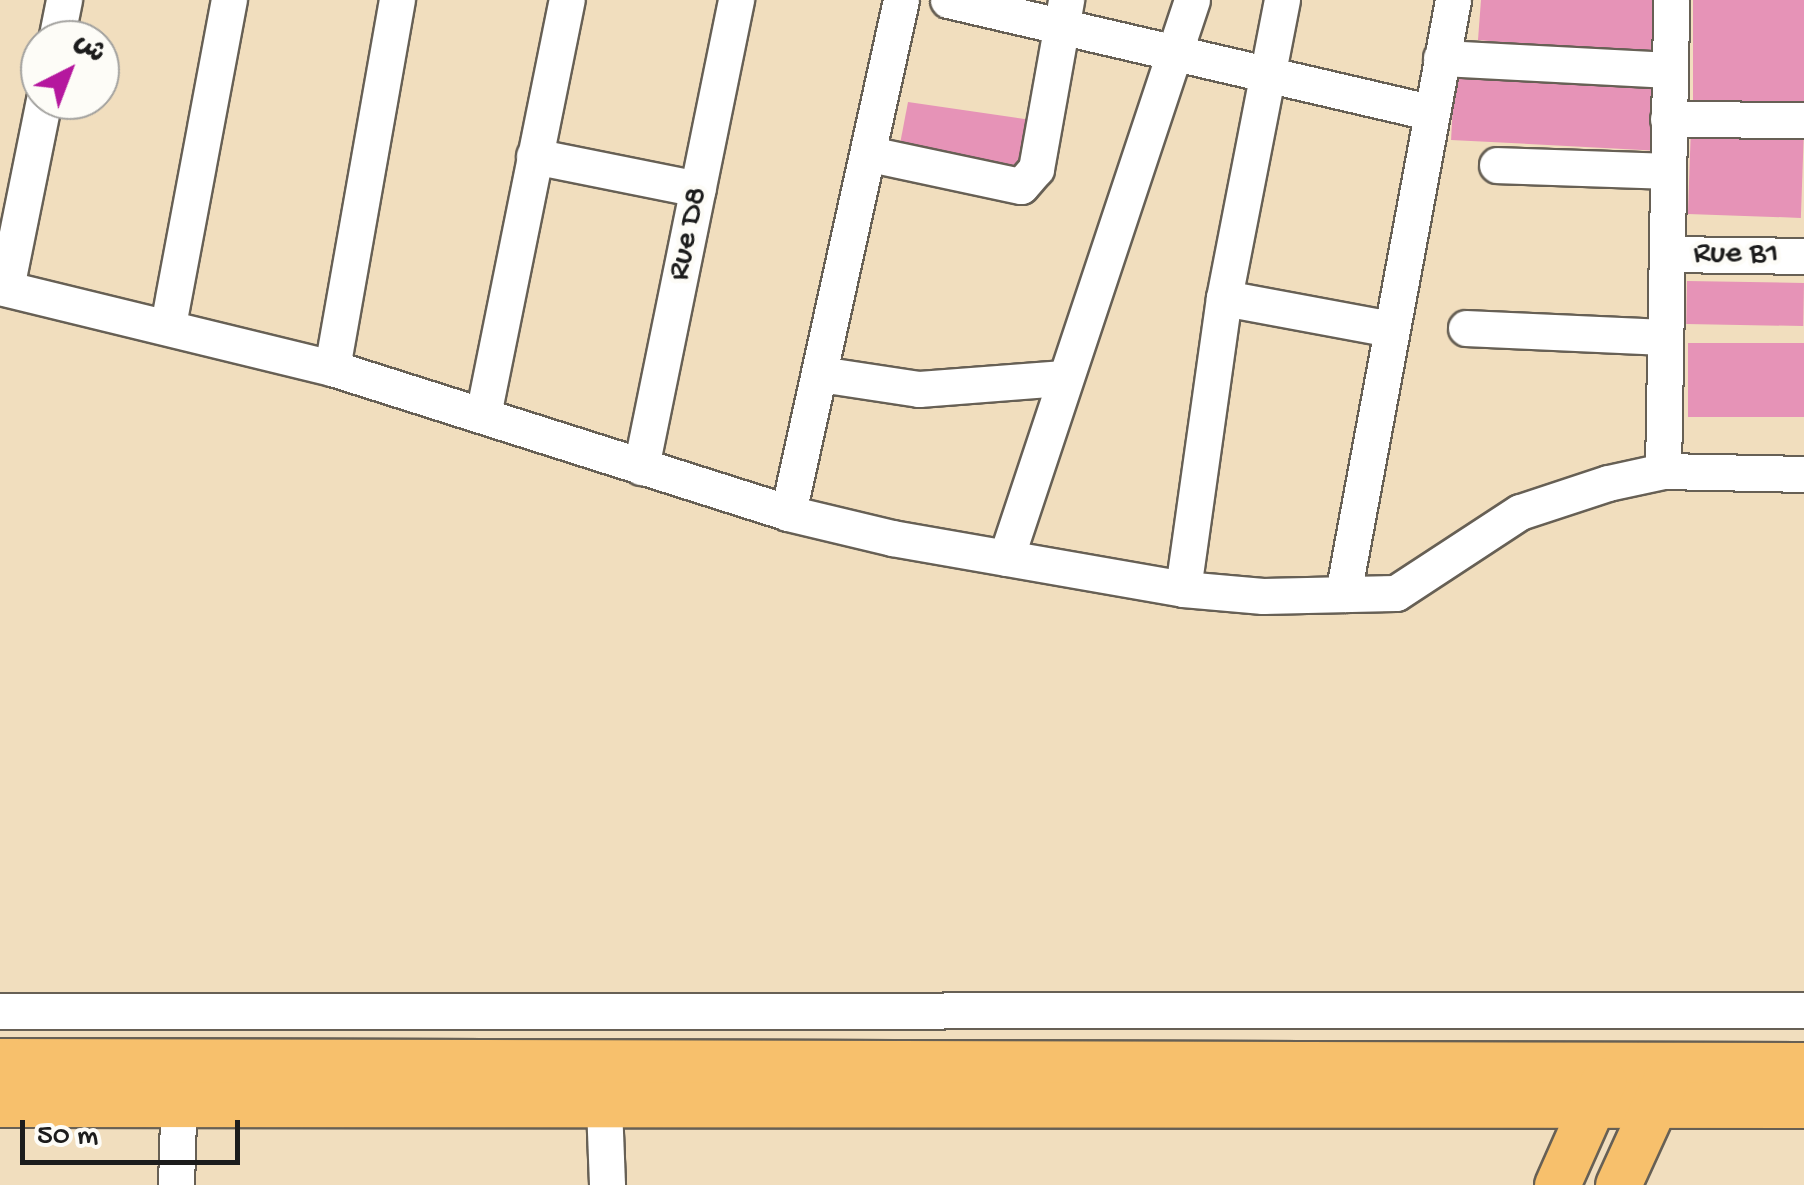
<!DOCTYPE html>
<html>
<head>
<meta charset="utf-8">
<style>
	body { margin:0 }
	#map { position:relative; width:1804px; height:1185px; overflow:hidden; background:#f1debe; font-family:"Gochi Hand","Playpen Sans Arabic",sans-serif }
	div>[style] { position:absolute }
	.building>* { inset:0; background:#e693b7; transform-origin:0 0 }
	.roads { filter:drop-shadow(2px 0 #676055) drop-shadow(-2px 0 #676055) drop-shadow(0 2px #676055) drop-shadow(0 -2px #676055) }
	.minor>* { height:35px; margin:-17.5px; padding:0 17.5px; transform-origin:17.5px; border-radius:17.5px; background:#fff }
	.major>* { height:45px; margin:-22.5px; padding:0 22.5px; transform-origin:22.5px; border-radius:22.5px; background:#f7c06c }
	span { translate:-50% -50%; white-space:nowrap; text-align:center; line-height:1.15; -webkit-text-stroke:9px #fdfcf7; paint-order:stroke }
	.street-label { font-size:32px; color:#1c1c1c }
	.north { position:absolute; left:20px; top:20px; width:100px; height:100px; box-sizing:border-box; background:#fdfcf7; border:2px solid #a3a29f; border-radius:50%; rotate:42deg; font-size:28px; font-weight:700; line-height:40px; text-align:center; color:#1c1c1c }
	.north::after { content:''; display:block; margin:auto; width:35px; height:45px; background:#b5179e; clip-path:polygon(50% 0,100% 100%,50% 72%,0 100%) }
	.scale { position:absolute; left:20px; top:1120px; width:220px; height:45px; box-sizing:border-box; border:5px solid #1c1c1c; border-top:0; padding-left:12px; font-size:30px; line-height:35px; white-space:nowrap; color:#1c1c1c; -webkit-text-stroke:8px #fdfcf7; paint-order:stroke }
</style>
</head>
<body>
<div id="map">
	<div class="building">
		<i style="clip-path:polygon(1481px 0,1656px 0,1651px 56px,1478px 40px)"></i>
		<i style="left:1693px;top:0;width:111px;height:105px"></i>
		<i style="left:1455px;top:65px;width:201px;height:75px;rotate:3deg"></i>
		<i style="clip-path:polygon(908px 102px,1031px 120px,1023px 169px,900px 144px)"></i>
		<i style="left:1691px;top:126px;width:113px;height:88px;rotate:2deg"></i>
		<i style="left:1687px;top:281px;width:117px;height:43px;rotate:1deg"></i>
		<i style="left:1804px;top:343px;width:74px;height:116px;rotate:90deg"></i>
	</div>
	<div class="roads">
		<div class="minor">
			<i style="left:948px;top:0;width:497px;rotate:13.1deg"></i>
			<i style="left:56px;top:40px;width:41px;rotate:-78.7deg"></i>
			<i style="left:1441px;top:58px;width:226px;rotate:3deg"></i>
			<i style="left:1668px;top:119px;width:136px;rotate:0.4deg"></i>
			<i style="left:870px;top:154px;width:154px;rotate:12deg"></i>
			<i style="left:1021px;top:186px;width:23px;rotate:-49deg"></i>
			<i style="left:1036px;top:169px;width:172px;rotate:-79.9deg"></i>
			<i style="left:534px;top:156px;width:167px;rotate:11.4deg"></i>
			<i style="left:1497px;top:165px;width:171px;rotate:2deg"></i>
			<i style="left:1667px;top:254px;width:137px;rotate:0.8deg"></i>
			<i style="left:0;top:287px;width:342px;rotate:13.7deg"></i>
			<i style="left:332px;top:368px;width:478px;rotate:17.6deg"></i>
			<i style="left:788px;top:513px;width:107px;rotate:13.5deg"></i>
			<i style="left:892px;top:538px;width:295px;rotate:9.9deg"></i>
			<i style="left:1183px;top:589px;width:80px;rotate:5deg"></i>
			<i style="left:1263px;top:596px;width:133px;rotate:-1.3deg"></i>
			<i style="left:1396px;top:593px;width:148px;rotate:-33.2deg"></i>
			<i style="left:1520px;top:512px;width:93px;rotate:-18.2deg"></i>
			<i style="left:1608px;top:483px;width:56px;rotate:-12.3deg"></i>
			<i style="left:1663px;top:471px;width:141px;rotate:1.2deg"></i>
			<i style="left:6px;top:288px;width:192px;rotate:-78.6deg"></i>
			<i style="left:1224px;top:298px;width:170px;rotate:10.5deg"></i>
			<i style="left:168px;top:325px;width:331px;rotate:-79.4deg"></i>
			<i style="left:1466px;top:328px;width:198px;rotate:2.6deg"></i>
			<i style="left:332px;top:368px;width:374px;rotate:-80deg"></i>
			<i style="left:820px;top:374px;width:100px;rotate:8.6deg"></i>
			<i style="left:919px;top:389px;width:142px;rotate:-4.4deg"></i>
			<i style="left:483px;top:415px;width:423px;rotate:-78.6deg"></i>
			<i style="left:641px;top:467px;width:477px;rotate:-78.5deg"></i>
			<i style="left:1663px;top:471px;width:471px;rotate:-89deg"></i>
			<i style="left:788px;top:513px;width:525px;rotate:-77.58deg"></i>
			<i style="left:1006px;top:558px;width:588px;rotate:-71.57deg"></i>
			<i style="left:1183px;top:589px;width:294px;rotate:-82deg"></i>
			<i style="left:1224px;top:298px;width:304px;rotate:-79deg"></i>
			<i style="left:1343px;top:594px;width:604px;rotate:-79.51deg"></i>
			<i style="left:0;top:1011px;width:1804px;rotate:-0.03deg"></i>
			<i style="left:603px;top:1080px;width:105px;rotate:87.8deg"></i>
			<i style="left:176px;top:1185px;width:104px;rotate:-88.3deg"></i>
		</div>
		<div class="major">
			<i style="left:0;top:1061px;width:1804px;rotate:0.13deg"></i>
			<i style="left:0;top:1104px;width:1804px;rotate:0.03deg"></i>
			<i style="left:1557px;top:1185px;width:114px;rotate:-66.1deg"></i>
			<i style="left:1618px;top:1185px;width:113px;rotate:-65.5deg"></i>
		</div>
	</div>
	<div class="street-label">
		<span style="left:689px;top:234px;rotate:-78deg">Rue D8</span>
		<span style="left:1736px;top:255px;rotate:1deg">Rue B1</span>
	</div>
	<div class="north">ش</div>
	<div class="scale">50 m</div>
</div>
</body>
</html>
